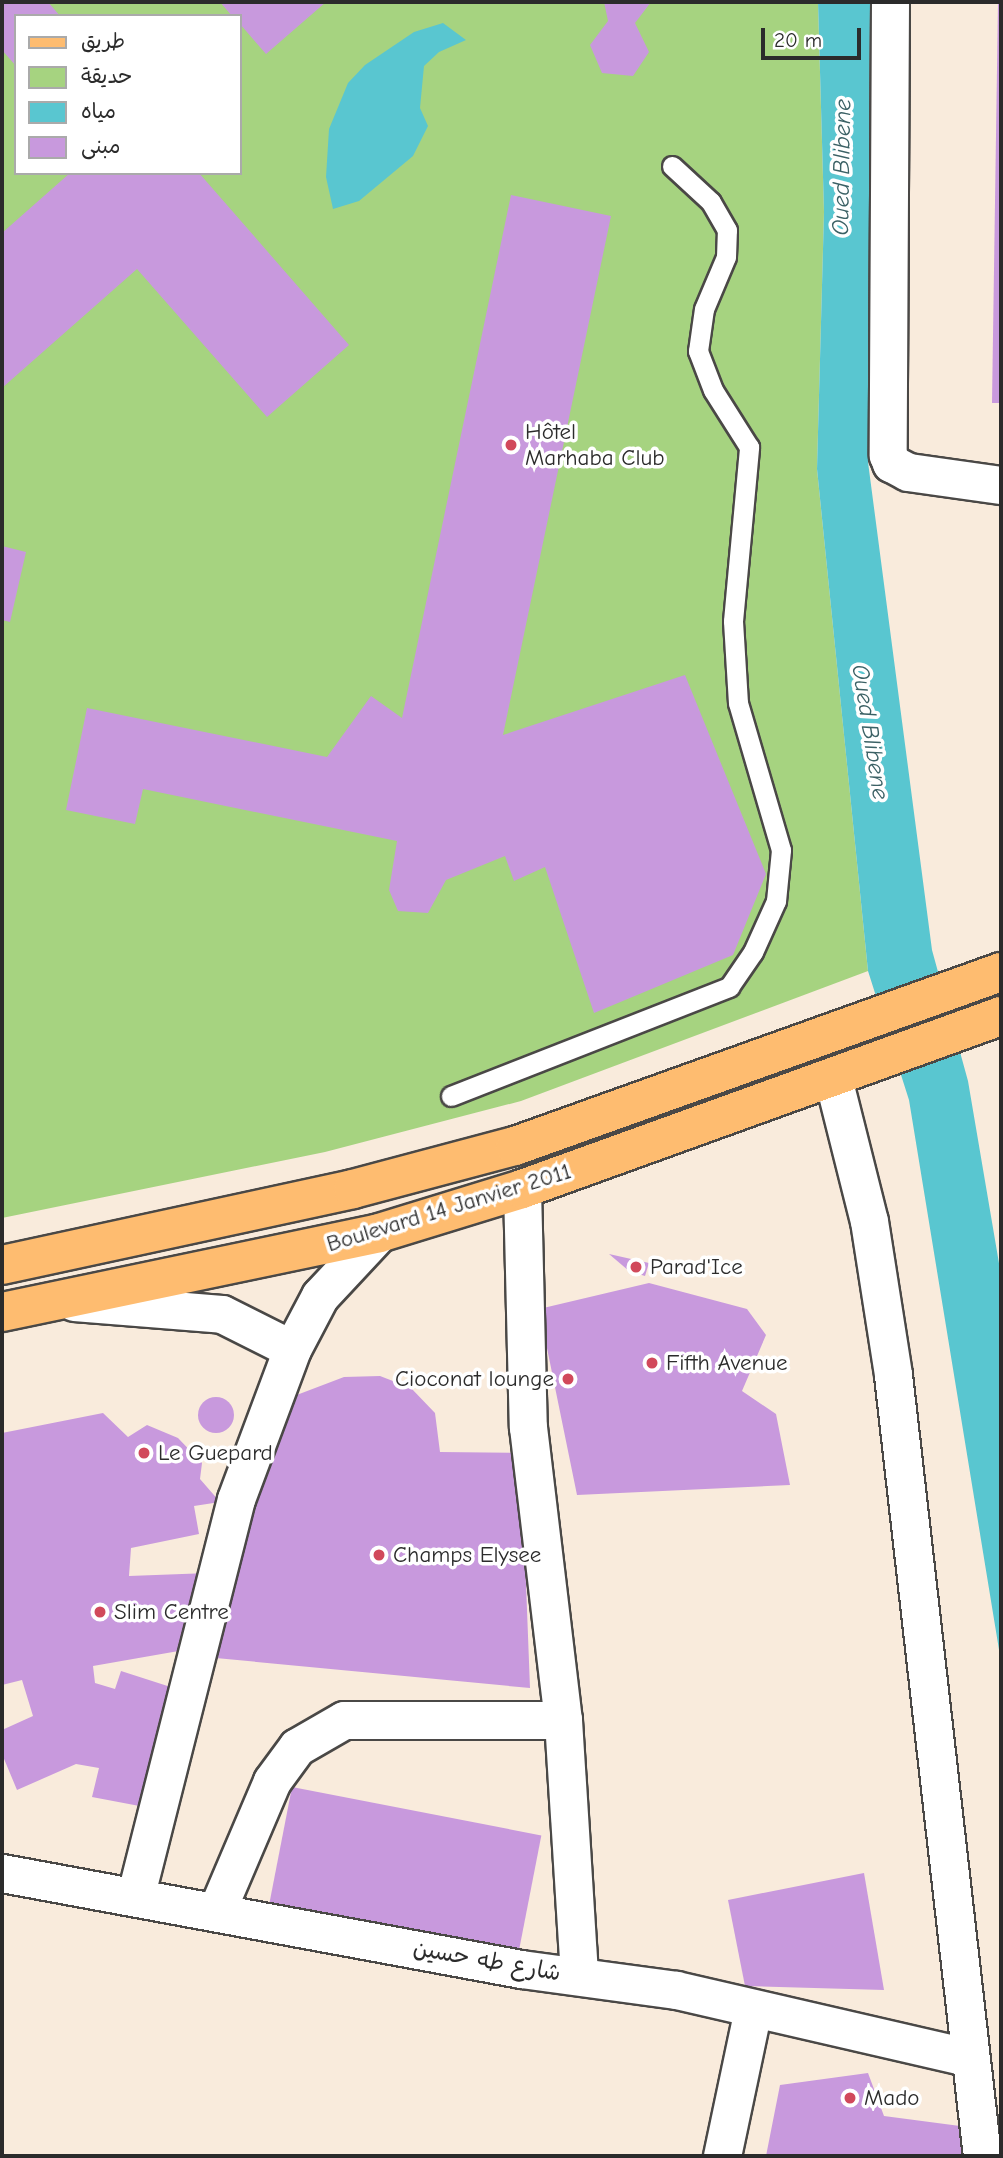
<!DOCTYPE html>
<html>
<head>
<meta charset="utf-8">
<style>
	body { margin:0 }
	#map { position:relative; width:1003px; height:2158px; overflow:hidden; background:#f9ebdc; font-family:"Comic Neue","Playpen Sans Arabic",sans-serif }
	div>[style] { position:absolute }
	.green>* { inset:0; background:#a6d380 }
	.water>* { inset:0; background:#59c6d0 }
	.building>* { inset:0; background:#c899dd; transform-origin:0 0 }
	.round { border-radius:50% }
	.roads { filter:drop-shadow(2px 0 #4a4846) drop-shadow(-2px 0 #4a4846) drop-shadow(0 2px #4a4846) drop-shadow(0 -2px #4a4846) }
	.lane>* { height:19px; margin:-9.5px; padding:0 9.5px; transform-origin:9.5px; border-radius:9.5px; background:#fff }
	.street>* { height:37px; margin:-18.5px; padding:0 18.5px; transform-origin:18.5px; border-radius:18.5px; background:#fff }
	.primary>* { height:38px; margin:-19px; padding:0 19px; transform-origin:19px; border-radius:19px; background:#febc70 }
	.dots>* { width:19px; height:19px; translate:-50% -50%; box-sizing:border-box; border:4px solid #fff; border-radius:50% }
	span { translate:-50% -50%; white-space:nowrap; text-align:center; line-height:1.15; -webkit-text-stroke:7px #fff; paint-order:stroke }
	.poi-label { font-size:23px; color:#2b2b2b }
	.left { translate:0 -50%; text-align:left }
	.right { translate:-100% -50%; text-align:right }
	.street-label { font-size:23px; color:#2b2b2b }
	.water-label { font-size:24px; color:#3b6165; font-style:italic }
	.frame { position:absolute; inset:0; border:4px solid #2b2b2b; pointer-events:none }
	.legend { position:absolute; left:14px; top:14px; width:228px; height:161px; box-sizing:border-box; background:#fff; border:2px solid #aaa; margin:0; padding:9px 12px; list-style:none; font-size:21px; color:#2b2b2b }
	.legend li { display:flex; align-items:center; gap:14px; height:35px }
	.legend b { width:35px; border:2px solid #aaa }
	.scale { position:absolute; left:761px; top:28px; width:100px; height:32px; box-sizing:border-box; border:4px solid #2b2b2b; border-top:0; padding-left:9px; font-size:21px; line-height:24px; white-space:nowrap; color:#2b2b2b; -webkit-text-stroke:5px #fff; paint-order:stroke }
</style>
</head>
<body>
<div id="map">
	<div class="green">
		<i style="clip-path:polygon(evenodd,2px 2px,818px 2px,824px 212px,817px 469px,868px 971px,521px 1101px,325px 1152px,2px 1218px,2px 2px,16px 16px,240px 16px,240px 173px,16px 173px,16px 16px)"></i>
	</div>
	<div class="water">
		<i style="clip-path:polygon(818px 2px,870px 2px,868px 462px,932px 950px,968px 1081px,1001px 1275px,1001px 1662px,909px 1100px,868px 971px,817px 469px,824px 212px)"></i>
		<i style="clip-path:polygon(443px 23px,466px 40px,439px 52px,424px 66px,420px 108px,428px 126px,413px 156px,359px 201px,333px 209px,326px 177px,329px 129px,348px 83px,365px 65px,414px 32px)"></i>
	</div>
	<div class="building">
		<i style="clip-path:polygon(2px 2px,48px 2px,60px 16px,16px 16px,16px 66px,2px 50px)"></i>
		<i style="clip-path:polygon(220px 2px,326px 2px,266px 54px,240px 24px,240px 16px,232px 16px)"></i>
		<i style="clip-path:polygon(604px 2px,651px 2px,635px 23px,649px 52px,633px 76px,602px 73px,590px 45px,608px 21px)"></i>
		<i style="clip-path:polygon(998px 2px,1001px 2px,1001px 403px,992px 403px)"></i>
		<i style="clip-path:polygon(70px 173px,199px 173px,349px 345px,267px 417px,137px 269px,2px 388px,2px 233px)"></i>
		<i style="clip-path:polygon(511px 195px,611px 216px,503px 735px,685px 675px,766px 874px,733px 955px,594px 1013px,545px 867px,514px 881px,505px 856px,446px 880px,428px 913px,398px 911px,389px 890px,397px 841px,143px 789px,135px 824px,66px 810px,87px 708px,327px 757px,371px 696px,402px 718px)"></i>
		<i style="clip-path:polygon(2px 546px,26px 552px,10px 622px,2px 620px)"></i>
		<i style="clip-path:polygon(609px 1254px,649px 1263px,645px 1276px,629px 1271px)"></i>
		<i style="clip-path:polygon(649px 1283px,747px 1309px,766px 1335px,742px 1391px,776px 1414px,790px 1485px,577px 1495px,539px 1309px)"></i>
		<i style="clip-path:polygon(380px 1376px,411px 1388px,435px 1413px,440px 1452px,521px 1453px,530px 1688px,205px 1657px,273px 1404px,344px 1377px)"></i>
		<i class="round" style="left:198px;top:1397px;width:36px;height:36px"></i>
		<i style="clip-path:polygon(103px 1413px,128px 1437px,147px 1425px,178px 1438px,202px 1463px,200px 1479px,220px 1502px,194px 1506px,199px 1534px,131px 1548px,129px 1576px,209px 1573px,190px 1649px,93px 1666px,95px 1683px,115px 1689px,121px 1671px,180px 1690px,150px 1808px,92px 1797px,99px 1768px,76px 1764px,17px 1790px,2px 1754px,2px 1730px,33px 1716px,22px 1680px,2px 1685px,2px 1433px)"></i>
		<i style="left:292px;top:1787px;width:254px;height:121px;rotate:11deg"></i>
		<i style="clip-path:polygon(864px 1873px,884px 1990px,745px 1986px,728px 1900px)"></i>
		<i style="clip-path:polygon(868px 2073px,884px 2116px,960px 2126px,967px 2156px,766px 2156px,780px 2085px)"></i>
	</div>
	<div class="roads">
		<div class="lane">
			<i style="left:451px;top:1096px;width:299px;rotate:-21.4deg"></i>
			<i style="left:729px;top:987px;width:42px;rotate:-55.6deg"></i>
			<i style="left:753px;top:952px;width:56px;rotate:-65.7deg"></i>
			<i style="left:776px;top:901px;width:51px;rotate:-84.4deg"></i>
			<i style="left:781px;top:850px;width:153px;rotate:-106.3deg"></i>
			<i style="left:738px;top:703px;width:82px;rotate:-93.5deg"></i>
			<i style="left:733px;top:621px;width:175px;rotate:-84.7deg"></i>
			<i style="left:749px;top:447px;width:67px;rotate:-122.3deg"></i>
			<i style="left:713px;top:390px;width:42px;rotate:-111deg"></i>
			<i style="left:698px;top:351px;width:42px;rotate:-81.9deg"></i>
			<i style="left:704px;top:309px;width:56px;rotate:-67.1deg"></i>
			<i style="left:726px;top:257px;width:27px;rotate:-88deg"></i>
			<i style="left:727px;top:230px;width:32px;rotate:-120deg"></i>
			<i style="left:711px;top:202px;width:53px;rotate:-137.3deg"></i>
		</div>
		<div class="street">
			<i style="left:890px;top:2px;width:453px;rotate:90.3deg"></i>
			<i style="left:888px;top:455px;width:9px;rotate:69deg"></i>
			<i style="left:891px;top:463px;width:19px;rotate:28deg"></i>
			<i style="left:908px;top:472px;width:94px;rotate:8deg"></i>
			<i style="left:833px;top:1078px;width:147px;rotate:75.9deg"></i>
			<i style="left:869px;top:1221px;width:156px;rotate:81.1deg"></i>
			<i style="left:893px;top:1375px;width:786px;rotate:83.5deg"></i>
			<i style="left:522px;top:1189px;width:238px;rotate:88.6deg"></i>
			<i style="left:528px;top:1427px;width:295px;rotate:83.2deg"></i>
			<i style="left:563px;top:1720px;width:256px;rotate:86.4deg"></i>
			<i style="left:74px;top:1302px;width:148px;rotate:4.6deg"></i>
			<i style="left:222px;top:1314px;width:78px;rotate:26.6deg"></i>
			<i style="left:2px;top:1873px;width:528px;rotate:10.48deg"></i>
			<i style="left:521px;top:1969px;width:156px;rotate:7.7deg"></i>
			<i style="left:676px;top:1990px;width:302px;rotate:13deg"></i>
			<i style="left:136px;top:1894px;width:407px;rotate:-75.8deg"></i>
			<i style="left:236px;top:1499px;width:160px;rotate:-69.5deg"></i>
			<i style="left:292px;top:1349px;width:60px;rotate:-62.2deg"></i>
			<i style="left:320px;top:1296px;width:86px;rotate:-46.9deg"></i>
			<i style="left:217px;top:1910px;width:140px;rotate:-66.9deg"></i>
			<i style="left:272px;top:1781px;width:42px;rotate:-53.7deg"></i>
			<i style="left:297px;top:1747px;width:54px;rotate:-29.9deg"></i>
			<i style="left:344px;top:1720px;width:219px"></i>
			<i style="left:722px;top:2156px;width:150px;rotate:-78.1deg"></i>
		</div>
		<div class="primary">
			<i style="left:2px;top:1265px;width:359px;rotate:-12.2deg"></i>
			<i style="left:353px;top:1189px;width:168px;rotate:-14.9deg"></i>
			<i style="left:515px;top:1146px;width:516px;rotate:-19.7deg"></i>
			<i style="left:2px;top:1312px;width:385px;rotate:-11.8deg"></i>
			<i style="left:379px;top:1233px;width:150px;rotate:-17.1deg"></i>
			<i style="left:522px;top:1189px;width:509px;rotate:-19.86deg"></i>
		</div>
	</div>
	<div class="dots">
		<i style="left:511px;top:445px;background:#d1495b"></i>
		<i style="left:636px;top:1267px;background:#d1495b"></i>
		<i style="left:652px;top:1363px;background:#d1495b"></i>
		<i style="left:568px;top:1379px;background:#d1495b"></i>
		<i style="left:144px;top:1453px;background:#d1495b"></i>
		<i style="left:379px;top:1555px;background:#d1495b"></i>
		<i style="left:100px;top:1612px;background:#d1495b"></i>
		<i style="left:850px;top:2098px;background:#d1495b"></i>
	</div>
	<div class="poi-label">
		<span class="left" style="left:525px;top:445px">Hôtel<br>Marhaba Club</span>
		<span class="left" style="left:650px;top:1267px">Parad'Ice</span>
		<span class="left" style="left:666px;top:1363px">Fifth Avenue</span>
		<span class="right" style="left:554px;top:1379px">Cioconat lounge</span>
		<span class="left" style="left:158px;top:1453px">Le Guepard</span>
		<span class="left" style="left:393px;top:1555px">Champs Elysee</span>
		<span class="left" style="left:114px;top:1612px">Slim Centre</span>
		<span class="left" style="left:864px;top:2098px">Mado</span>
	</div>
	<div class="street-label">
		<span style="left:449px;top:1208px;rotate:-17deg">Boulevard 14 Janvier 2011</span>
		<span style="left:487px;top:1961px;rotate:10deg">شارع طه حسين</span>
	</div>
	<div class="water-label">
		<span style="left:842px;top:167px;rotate:-89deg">Oued Blibene</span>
		<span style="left:870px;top:732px;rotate:81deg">Oued Blibene</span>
	</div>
	<div class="frame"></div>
	<ul class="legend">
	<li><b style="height:9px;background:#febc70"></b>طريق</li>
	<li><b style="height:19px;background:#a6d380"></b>حديقة</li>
	<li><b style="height:19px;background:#59c6d0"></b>مياه</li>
	<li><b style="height:19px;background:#c899dd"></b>مبنى</li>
	</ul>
	<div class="scale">20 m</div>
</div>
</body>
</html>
